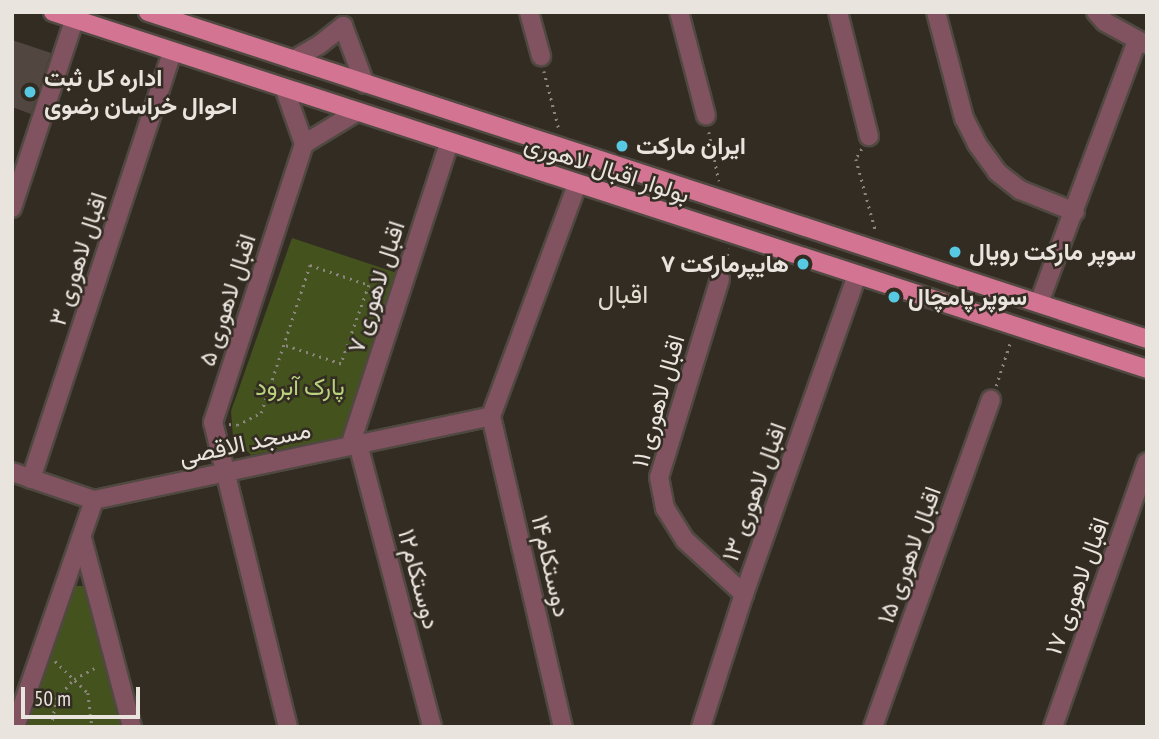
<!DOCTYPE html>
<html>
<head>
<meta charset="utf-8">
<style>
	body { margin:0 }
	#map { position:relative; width:1159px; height:739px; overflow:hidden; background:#332c23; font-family:"PT Sans Narrow",Vazirmatn,sans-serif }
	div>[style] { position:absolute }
	.green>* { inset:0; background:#44521e }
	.building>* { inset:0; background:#524640 }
	.path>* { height:2.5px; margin-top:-1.25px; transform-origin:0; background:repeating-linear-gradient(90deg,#8b857d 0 2px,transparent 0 7px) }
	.roads { filter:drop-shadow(2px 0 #504941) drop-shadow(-2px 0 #504941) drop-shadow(0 2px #504941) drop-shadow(0 -2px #504941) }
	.minor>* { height:18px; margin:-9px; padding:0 9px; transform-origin:9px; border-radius:9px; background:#815260 }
	.major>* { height:18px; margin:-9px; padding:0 9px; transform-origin:9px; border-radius:9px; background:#d27492 }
	.dots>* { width:19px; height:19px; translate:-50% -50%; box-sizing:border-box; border:4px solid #332c23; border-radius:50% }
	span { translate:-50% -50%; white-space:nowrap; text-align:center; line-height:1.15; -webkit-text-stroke:5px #332c23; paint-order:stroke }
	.poi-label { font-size:24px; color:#e9e4de; font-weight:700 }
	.left { translate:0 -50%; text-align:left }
	.right { translate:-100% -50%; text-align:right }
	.street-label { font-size:24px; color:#e9e4de }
	.park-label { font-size:24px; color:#b8d27d }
	.neighbourhood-label { font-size:26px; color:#e5dcd0 }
	.frame { position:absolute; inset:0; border:14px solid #e9e4de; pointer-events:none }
	.scale { position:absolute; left:21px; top:687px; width:119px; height:32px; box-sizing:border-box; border:4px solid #e9e4de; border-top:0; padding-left:9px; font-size:21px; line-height:24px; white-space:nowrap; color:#e9e4de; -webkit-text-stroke:5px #332c23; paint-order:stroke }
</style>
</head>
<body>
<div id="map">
	<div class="green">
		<i style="clip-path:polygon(292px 238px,397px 273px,344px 437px,251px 455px,233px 437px,231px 411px)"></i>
		<i style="clip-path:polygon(75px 586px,84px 586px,123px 727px,25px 727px)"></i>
	</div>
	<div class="building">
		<i style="clip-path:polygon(12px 40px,51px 53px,31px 114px,12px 107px)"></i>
	</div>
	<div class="path">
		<i style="left:544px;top:71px;width:60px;rotate:75.5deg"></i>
		<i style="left:709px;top:132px;width:50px;rotate:78.5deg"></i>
		<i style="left:862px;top:149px;width:12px;rotate:121deg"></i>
		<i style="left:856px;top:159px;width:76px;rotate:74.7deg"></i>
		<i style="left:725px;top:262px;width:14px;rotate:-73deg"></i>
		<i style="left:996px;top:386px;width:45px;rotate:-72deg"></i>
		<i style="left:229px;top:424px;width:8px;rotate:7deg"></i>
		<i style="left:237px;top:425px;width:27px;rotate:-27deg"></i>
		<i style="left:261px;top:413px;width:156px;rotate:-71.7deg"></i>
		<i style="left:310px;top:265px;width:62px;rotate:18.7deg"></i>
		<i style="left:369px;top:285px;width:84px;rotate:109.5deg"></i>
		<i style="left:341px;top:364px;width:60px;rotate:-161.6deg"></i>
		<i style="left:55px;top:661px;width:46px;rotate:44.1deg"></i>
		<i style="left:88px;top:693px;width:34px;rotate:83deg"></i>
		<i style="left:51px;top:727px;width:28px;rotate:-80deg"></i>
		<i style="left:56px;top:699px;width:27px;rotate:-48deg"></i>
		<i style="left:74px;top:679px;width:27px;rotate:-28deg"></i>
	</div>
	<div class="roads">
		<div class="minor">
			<i style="left:529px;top:12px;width:46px;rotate:74.7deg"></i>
			<i style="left:679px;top:12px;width:107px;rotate:75.4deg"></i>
			<i style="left:838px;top:12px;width:128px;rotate:76deg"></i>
			<i style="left:936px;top:12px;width:110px;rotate:75.2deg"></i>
			<i style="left:964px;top:118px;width:29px;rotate:63deg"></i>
			<i style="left:977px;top:144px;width:34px;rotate:54deg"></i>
			<i style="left:997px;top:172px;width:29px;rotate:38deg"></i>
			<i style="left:1020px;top:190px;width:59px;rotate:21.8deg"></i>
			<i style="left:1096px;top:12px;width:13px;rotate:48deg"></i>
			<i style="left:1105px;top:22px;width:46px;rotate:28.8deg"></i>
			<i style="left:343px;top:26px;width:62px;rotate:69.2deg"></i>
			<i style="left:293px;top:60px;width:30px;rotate:-30deg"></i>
			<i style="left:319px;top:45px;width:31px;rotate:-38deg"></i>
			<i style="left:285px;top:90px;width:57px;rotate:70.6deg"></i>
			<i style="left:304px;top:144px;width:293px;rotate:108.1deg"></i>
			<i style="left:213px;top:422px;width:314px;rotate:76.2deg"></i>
			<i style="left:304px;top:144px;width:60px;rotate:-31.3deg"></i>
			<i style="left:12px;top:208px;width:198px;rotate:-71.7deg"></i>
			<i style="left:720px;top:279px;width:207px;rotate:107.1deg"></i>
			<i style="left:659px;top:477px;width:32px;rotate:79deg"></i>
			<i style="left:665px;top:508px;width:38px;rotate:58deg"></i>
			<i style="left:685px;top:540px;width:80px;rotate:42.5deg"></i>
			<i style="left:1039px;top:303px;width:280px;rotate:-69.5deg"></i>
			<i style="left:491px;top:416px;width:319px;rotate:77deg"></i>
			<i style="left:491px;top:416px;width:246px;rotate:-69.6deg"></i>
			<i style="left:358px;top:444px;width:293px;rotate:75.3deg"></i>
			<i style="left:350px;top:446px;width:318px;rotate:-71.9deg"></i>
			<i style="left:12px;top:472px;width:87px;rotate:18.9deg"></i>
			<i style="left:94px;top:500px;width:406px;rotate:-11.9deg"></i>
			<i style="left:31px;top:479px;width:449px;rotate:-71.7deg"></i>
			<i style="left:82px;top:538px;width:196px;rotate:75.2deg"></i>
			<i style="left:15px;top:727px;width:240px;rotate:-70.8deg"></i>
			<i style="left:701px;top:727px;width:140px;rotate:-72.1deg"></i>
			<i style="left:744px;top:594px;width:338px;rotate:-70.5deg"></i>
			<i style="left:873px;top:727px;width:348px;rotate:-70.2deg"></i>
			<i style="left:1053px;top:727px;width:281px;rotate:-70.5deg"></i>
		</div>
		<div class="major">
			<i style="left:53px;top:12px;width:1151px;rotate:18.07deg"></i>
			<i style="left:148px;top:12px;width:1051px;rotate:18.12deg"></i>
		</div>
	</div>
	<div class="dots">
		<i style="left:30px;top:92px;background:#57c9e2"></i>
		<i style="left:622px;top:146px;background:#57c9e2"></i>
		<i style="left:955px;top:252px;background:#57c9e2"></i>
		<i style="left:803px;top:264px;background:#57c9e2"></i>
		<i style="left:894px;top:297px;background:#57c9e2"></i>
	</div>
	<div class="poi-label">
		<span class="left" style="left:44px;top:92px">اداره کل ثبت<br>احوال خراسان رضوی</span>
		<span class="left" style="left:636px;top:146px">ایران مارکت</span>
		<span class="left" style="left:969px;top:252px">سوپر مارکت رویال</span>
		<span class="right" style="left:789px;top:264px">هایپرمارکت ۷</span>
		<span class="left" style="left:908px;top:297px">سوپر‌ پامچال</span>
	</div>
	<div class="street-label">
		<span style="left:607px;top:169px;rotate:18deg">بولوار اقبال لاهوری</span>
		<span style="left:78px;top:259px;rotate:-72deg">اقبال لاهوری ۳</span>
		<span style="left:376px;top:287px;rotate:-72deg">اقبال لاهوری ۷</span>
		<span style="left:227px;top:300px;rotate:-72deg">اقبال لاهوری ۵</span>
		<span style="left:658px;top:401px;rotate:-74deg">اقبال لاهوری ۱۱</span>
		<span style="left:245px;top:443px;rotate:-12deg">مسجد الاقصی</span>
		<span style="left:754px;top:492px;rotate:-70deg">اقبال لاهوری ۱۳</span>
		<span style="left:909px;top:555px;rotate:-70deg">اقبال لاهوری ۱۵</span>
		<span style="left:551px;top:566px;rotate:77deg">دوستکام۱۴</span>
		<span style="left:419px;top:579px;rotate:75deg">دوستکام۱۲</span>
		<span style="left:1077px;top:586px;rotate:-70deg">اقبال لاهوری ۱۷</span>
	</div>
	<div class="park-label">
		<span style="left:300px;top:387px">پارک آبرود</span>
	</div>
	<div class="neighbourhood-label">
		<span style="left:623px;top:294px">اقبال</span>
	</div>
	<div class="frame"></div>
	<div class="scale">50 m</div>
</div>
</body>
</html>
